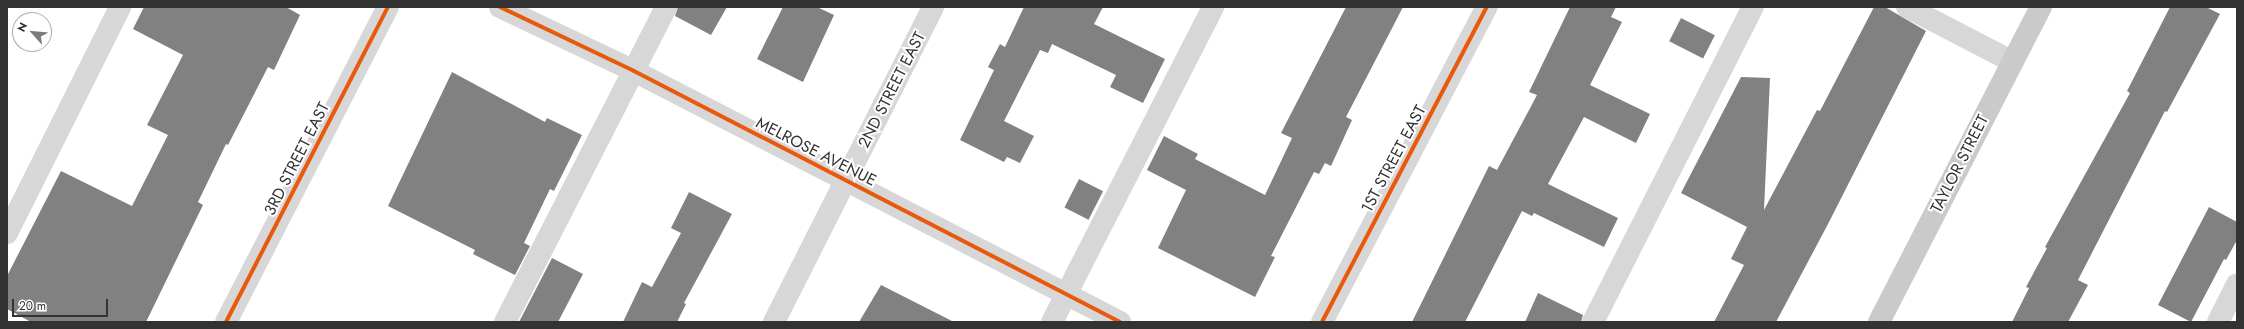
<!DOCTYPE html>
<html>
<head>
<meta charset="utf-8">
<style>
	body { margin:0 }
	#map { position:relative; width:2244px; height:329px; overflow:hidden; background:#fff; font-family:Jost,sans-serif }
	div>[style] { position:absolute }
	.building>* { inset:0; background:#818181; transform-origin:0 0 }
	.minor>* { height:22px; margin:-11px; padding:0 11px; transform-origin:11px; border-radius:11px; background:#d7d7d7 }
	.major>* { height:22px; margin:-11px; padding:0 11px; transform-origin:11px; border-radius:11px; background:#cacaca }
	.cycleway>* { height:4px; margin:-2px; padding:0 2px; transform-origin:2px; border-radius:2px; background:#e8590c }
	span { translate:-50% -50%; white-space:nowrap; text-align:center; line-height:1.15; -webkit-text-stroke:4px #fff; paint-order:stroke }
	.street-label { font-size:16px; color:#333 }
	.frame { position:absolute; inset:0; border:8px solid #333; pointer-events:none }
	.north { position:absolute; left:12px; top:12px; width:40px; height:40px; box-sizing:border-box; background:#fff; border:1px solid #adadad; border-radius:50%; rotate:297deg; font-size:11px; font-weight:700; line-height:16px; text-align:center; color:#333 }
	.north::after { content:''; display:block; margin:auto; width:14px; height:18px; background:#7a7a7a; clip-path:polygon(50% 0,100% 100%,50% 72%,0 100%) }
	.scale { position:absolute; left:12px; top:299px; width:96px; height:18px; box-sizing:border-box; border:2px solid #333; border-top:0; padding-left:5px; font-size:12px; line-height:14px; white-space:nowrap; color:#333; -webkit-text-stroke:3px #fff; paint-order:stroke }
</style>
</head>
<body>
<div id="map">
	<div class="building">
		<i style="clip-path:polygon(144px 7px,286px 7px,300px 15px,274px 70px,268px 67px,228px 145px,226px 144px,198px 202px,203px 205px,146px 322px,31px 322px,7px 309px,7px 276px,61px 171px,132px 206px,168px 135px,147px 125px,183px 55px,133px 29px)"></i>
		<i style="clip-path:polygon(678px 7px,727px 7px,711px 35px,675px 16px)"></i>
		<i style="clip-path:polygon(783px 7px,817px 7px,834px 15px,803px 82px,757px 59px)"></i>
		<i style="clip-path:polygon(1024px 7px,1103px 7px,1094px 24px,1165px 59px,1143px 103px,1110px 87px,1116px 75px,1052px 44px,1048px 53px,1040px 50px,1004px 121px,1034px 136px,1020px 163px,1007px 157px,1004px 162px,960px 140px,994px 70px,988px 67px,1000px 44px,1005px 47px)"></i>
		<i style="clip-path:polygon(1346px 7px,1403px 7px,1346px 117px,1352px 120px,1331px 166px,1325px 163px,1319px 174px,1314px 172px,1271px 256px,1275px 257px,1255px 297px,1158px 248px,1186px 190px,1147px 170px,1164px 136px,1198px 154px,1195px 159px,1265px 195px,1292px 138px,1281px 133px)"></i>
		<i style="clip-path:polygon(1570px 7px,1616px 7px,1611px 17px,1622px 22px,1590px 85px,1650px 114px,1636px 143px,1584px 117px,1548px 184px,1618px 218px,1604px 247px,1534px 213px,1532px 216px,1522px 211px,1465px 322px,1412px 322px,1489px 166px,1497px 170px,1537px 95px,1529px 92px)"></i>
		<i style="clip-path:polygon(1874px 7px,1885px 7px,1926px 31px,1828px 224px,1776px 322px,1714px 322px,1744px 265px,1731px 259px,1747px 227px,1681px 193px,1741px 77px,1770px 78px,1764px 210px,1817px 110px,1820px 111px)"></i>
		<i style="clip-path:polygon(2170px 7px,2206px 7px,2220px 14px,2167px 112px,2165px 111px,2078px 280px,2088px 285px,2068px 322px,2012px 322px,2029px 288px,2026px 287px,2047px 248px,2045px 247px,2130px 93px,2127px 91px)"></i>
		<i style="left:1681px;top:18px;width:38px;height:26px;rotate:27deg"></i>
		<i style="clip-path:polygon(452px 72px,545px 122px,547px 118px,582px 135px,554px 191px,550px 189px,524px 243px,530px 246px,515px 275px,473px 254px,475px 250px,388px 206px)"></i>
		<i style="left:1079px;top:179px;width:27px;height:32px;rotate:27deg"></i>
		<i style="clip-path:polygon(689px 192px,732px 214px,684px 303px,686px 304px,677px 322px,623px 322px,642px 282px,652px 287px,681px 233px,671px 228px)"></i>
		<i style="clip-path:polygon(2209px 207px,2237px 222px,2237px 240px,2226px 260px,2224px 259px,2191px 322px,2158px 305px)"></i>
		<i style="clip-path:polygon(552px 258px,583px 274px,558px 322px,519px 322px)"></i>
		<i style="clip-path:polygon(881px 285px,954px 322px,859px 322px)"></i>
		<i style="clip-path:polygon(1538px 293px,1583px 315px,1581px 322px,1525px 322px)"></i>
	</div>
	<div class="minor">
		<i style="left:500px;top:7px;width:148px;rotate:25.5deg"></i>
		<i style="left:634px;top:71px;width:547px;rotate:27.31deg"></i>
		<i style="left:1907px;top:7px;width:119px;rotate:27.4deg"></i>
		<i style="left:7px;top:233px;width:253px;rotate:-63.4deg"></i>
		<i style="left:226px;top:322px;width:354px;rotate:-62.8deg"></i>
		<i style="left:505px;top:322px;width:354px;rotate:-62.9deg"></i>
		<i style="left:774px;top:322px;width:353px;rotate:-63.2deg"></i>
		<i style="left:1052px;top:322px;width:354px;rotate:-62.9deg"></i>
		<i style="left:1322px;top:322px;width:356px;rotate:-62.4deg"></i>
		<i style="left:1593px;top:322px;width:353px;rotate:-63.1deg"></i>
		<i style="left:2218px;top:322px;width:42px;rotate:-63.4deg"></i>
	</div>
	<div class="major">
		<i style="left:1879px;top:322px;width:354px;rotate:-62.8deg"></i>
	</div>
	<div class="cycleway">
		<i style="left:500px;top:7px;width:148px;rotate:25.5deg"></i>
		<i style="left:634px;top:71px;width:547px;rotate:27.31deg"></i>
		<i style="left:226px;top:322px;width:354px;rotate:-62.8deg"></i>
		<i style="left:1322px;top:322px;width:356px;rotate:-62.4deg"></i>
	</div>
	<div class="street-label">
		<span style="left:892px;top:90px;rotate:-63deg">2ND STREET EAST</span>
		<span style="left:816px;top:152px;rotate:27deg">MELROSE AVENUE</span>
		<span style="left:297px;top:159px;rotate:-63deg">3RD STREET EAST</span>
		<span style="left:1394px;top:159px;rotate:-62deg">1ST STREET EAST</span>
		<span style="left:1960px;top:164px;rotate:-63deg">TAYLOR STREET</span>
	</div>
	<div class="frame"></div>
	<div class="north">N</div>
	<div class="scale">20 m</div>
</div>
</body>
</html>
